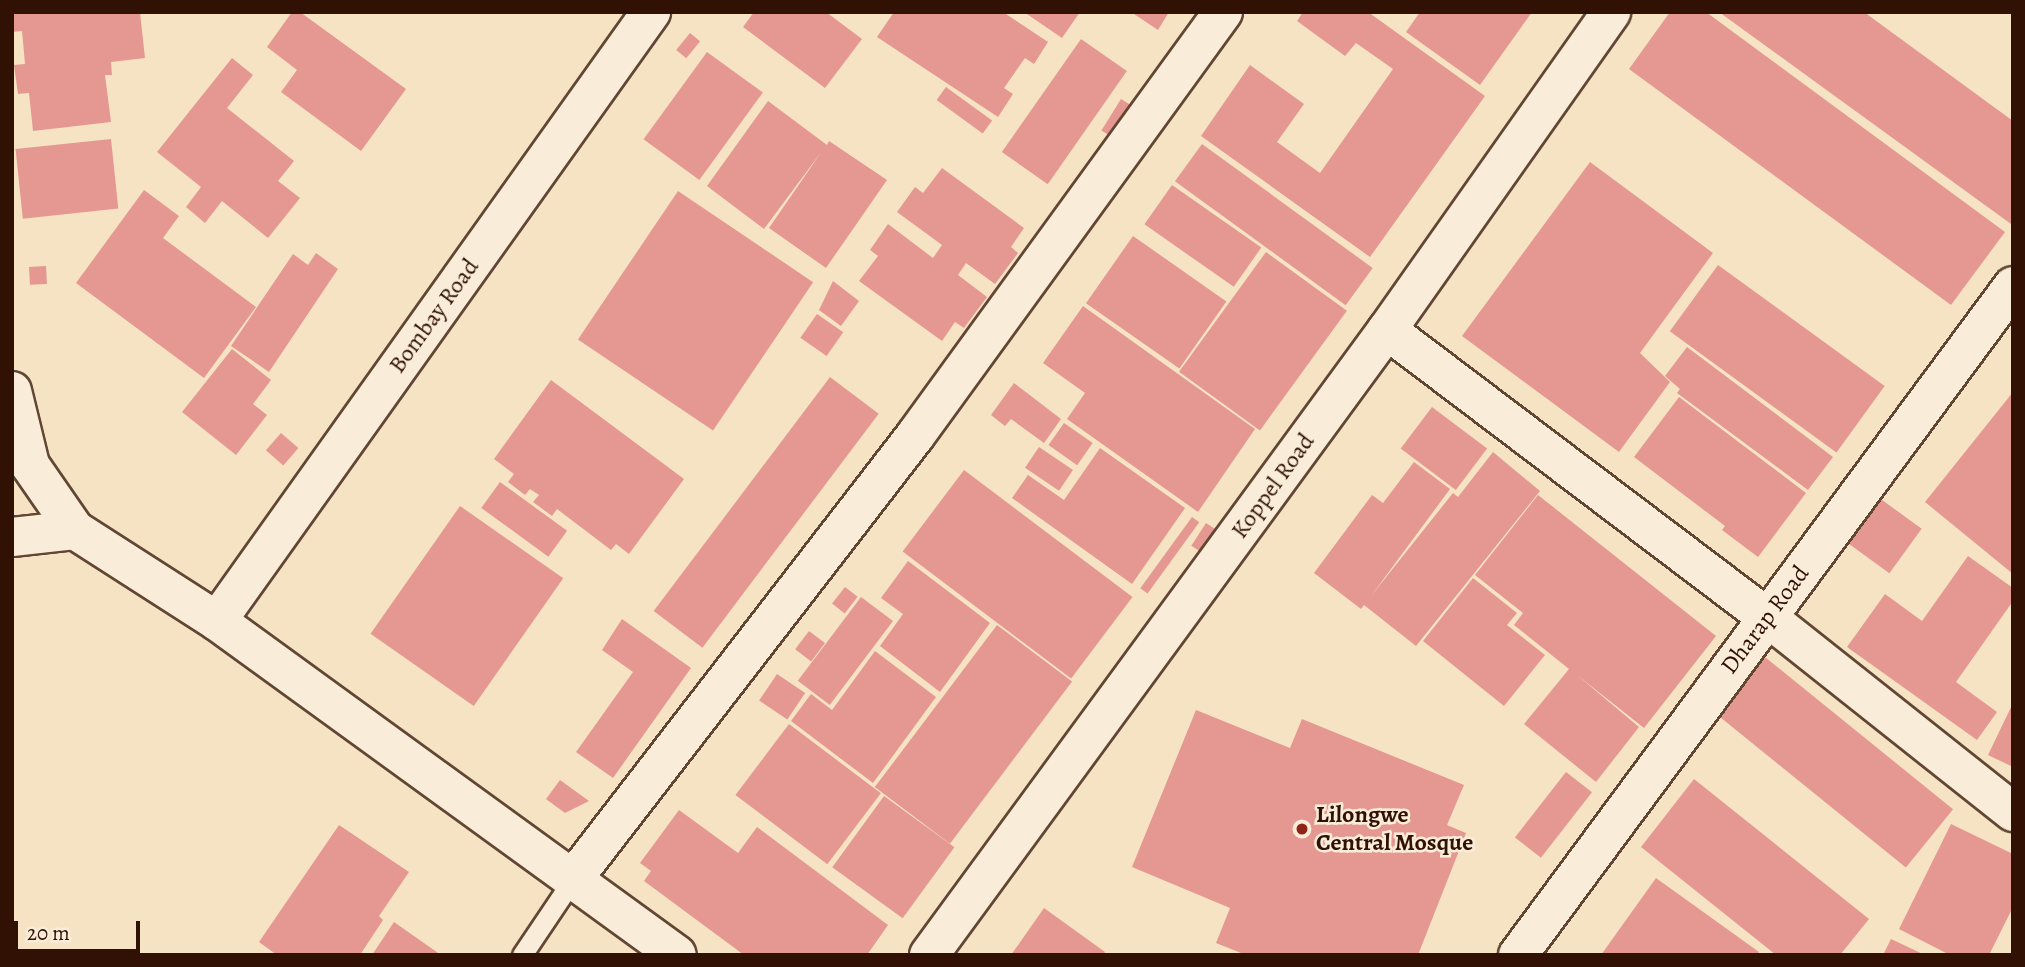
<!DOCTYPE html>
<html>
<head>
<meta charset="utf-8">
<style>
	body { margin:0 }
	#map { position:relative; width:2025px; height:967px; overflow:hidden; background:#f6e3c4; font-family:Alegreya,serif }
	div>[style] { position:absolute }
	.building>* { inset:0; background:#e59891; transform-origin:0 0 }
	.roads { filter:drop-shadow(2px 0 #624634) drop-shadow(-2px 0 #624634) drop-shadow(0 2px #624634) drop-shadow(0 -2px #624634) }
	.lane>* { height:19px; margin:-9.5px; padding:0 9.5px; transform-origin:9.5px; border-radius:9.5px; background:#f9edd9 }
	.street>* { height:38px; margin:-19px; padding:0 19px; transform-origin:19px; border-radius:19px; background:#f9edd9 }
	.dots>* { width:19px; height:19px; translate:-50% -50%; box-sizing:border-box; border:4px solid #f9edd9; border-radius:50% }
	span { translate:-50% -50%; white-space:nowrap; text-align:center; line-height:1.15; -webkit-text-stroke:5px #f9edd9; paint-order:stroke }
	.street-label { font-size:24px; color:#301104 }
	.poi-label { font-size:24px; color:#301104; font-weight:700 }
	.left { translate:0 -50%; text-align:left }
	.frame { position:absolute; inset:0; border:14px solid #301104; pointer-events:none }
	.scale { position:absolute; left:14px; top:921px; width:126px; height:32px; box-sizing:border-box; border:4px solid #301104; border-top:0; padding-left:9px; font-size:21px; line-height:24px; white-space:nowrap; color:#301104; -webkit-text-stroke:5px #f9edd9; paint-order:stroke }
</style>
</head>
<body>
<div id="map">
	<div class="building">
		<i style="clip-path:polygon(12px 12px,140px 12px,145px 58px,111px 62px,112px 75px,105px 75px,111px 122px,33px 131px,29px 93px,18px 94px,14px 65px,25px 64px,22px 31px,12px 32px)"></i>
		<i style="clip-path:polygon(292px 12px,300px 12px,406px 89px,361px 151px,281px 92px,297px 70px,267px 47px)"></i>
		<i style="clip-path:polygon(754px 12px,826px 12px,862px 39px,825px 88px,743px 27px)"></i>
		<i style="clip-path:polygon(894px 12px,1003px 12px,1048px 42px,1034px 64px,1025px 58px,1004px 88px,1013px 94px,998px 117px,877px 37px)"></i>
		<i style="clip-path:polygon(1024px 12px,1080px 12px,1062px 38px)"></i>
		<i style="clip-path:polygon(1131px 12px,1169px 12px,1158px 30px)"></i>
		<i style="clip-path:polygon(1303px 12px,1368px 12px,1485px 96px,1370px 257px,1201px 136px,1250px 65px,1304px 104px,1277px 142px,1320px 173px,1393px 69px,1356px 43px,1345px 56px,1297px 21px)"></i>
		<i style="clip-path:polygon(1420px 12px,1532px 12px,1480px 85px,1406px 32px)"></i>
		<i style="clip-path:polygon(1670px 12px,1706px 12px,2005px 232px,1951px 305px,1629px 69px)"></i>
		<i style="clip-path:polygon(1719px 12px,1864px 12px,2013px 121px,2013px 221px,2011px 224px)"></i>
		<i style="left:690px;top:33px;width:13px;height:22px;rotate:39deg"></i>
		<i style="left:1081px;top:39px;width:56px;height:138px;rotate:35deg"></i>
		<i style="left:707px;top:52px;width:69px;height:108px;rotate:36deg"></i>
		<i style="clip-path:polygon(232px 58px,253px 75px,227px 108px,294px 161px,278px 181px,300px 198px,268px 238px,222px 201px,205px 223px,186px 207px,201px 187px,157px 152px)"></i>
		<i style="left:946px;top:87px;width:57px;height:16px;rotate:36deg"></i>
		<i style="left:1121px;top:99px;width:19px;height:37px;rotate:32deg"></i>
		<i style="clip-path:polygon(768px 101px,827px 145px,829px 141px,887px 180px,826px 268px,769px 228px,822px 151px,764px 229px,707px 186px)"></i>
		<i style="left:111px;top:139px;width:70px;height:96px;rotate:84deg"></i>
		<i style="left:1202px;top:144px;width:211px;height:46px;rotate:36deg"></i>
		<i style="clip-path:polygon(1590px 162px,1713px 253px,1640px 353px,1670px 382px,1619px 452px,1462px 336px)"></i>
		<i style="clip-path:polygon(942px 168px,1024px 228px,1011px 247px,1018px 253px,995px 284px,966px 263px,958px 275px,987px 297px,964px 328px,955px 322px,942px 341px,859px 281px,878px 256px,870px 250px,888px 224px,933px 258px,942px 245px,897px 212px,915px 187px,923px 193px)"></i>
		<i style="left:1172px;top:185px;width:109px;height:48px;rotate:35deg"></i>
		<i style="clip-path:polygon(144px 190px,179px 216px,163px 238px,256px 307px,204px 378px,76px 283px)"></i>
		<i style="left:678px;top:191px;width:163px;height:179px;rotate:34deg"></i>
		<i style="left:1133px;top:236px;width:114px;height:82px;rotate:35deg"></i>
		<i style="left:1266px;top:252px;width:100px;height:148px;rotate:36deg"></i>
		<i style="clip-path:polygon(316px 253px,338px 269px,269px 372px,231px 346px,293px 254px,308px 265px)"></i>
		<i style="left:1718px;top:265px;width:206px;height:82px;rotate:36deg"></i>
		<i style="left:46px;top:266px;width:18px;height:17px;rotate:87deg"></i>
		<i style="clip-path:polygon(833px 281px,859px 301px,841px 326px,819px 310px)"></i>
		<i style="clip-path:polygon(1083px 306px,1255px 429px,1198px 512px,1067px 419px,1085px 393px,1043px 363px)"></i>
		<i style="left:817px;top:314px;width:32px;height:29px;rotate:35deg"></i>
		<i style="clip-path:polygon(1687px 347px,1833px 457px,1808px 490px,1677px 393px,1680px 389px,1665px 376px)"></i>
		<i style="clip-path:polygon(232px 349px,271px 380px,253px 404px,267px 415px,236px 455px,182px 412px)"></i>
		<i style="left:830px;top:377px;width:61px;height:293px;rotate:37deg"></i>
		<i style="clip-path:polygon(551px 380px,684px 479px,629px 554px,616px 544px,611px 550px,557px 509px,552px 516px,533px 502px,539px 495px,530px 489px,525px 495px,508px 482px,514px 474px,494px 459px)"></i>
		<i style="clip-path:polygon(1014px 383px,1061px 419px,1044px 443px,1011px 419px,1005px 426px,991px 415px)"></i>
		<i style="clip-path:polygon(2013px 392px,2013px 574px,1925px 502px)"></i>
		<i style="clip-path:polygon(1679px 397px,1806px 493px,1758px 557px,1722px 530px,1725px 526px,1634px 457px)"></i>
		<i style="left:1432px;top:407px;width:69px;height:52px;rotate:37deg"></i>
		<i style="left:1064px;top:423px;width:35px;height:27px;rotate:35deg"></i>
		<i style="left:281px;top:433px;width:23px;height:23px;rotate:41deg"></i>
		<i style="left:1039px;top:447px;width:41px;height:25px;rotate:34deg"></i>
		<i style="clip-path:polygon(1100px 448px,1185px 508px,1132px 584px,1012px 498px,1028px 475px,1064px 500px)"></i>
		<i style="clip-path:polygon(1493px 452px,1540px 491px,1416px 646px,1364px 605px,1361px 609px,1314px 573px,1372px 495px,1383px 503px,1414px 462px,1450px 489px,1371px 596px,1453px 493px,1458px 497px)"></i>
		<i style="left:964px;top:470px;width:211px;height:102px;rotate:37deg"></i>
		<i style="left:500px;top:482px;width:83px;height:32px;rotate:36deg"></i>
		<i style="clip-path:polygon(1538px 495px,1716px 636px,1644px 728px,1577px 675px,1639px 727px,1596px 782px,1524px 724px,1569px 669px,1514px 625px,1523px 613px,1475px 575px)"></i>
		<i style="left:1878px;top:497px;width:54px;height:55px;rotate:36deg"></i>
		<i style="left:460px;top:506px;width:126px;height:156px;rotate:35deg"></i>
		<i style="left:1192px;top:517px;width:9px;height:88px;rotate:36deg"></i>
		<i style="left:1206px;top:523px;width:20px;height:27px;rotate:33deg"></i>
		<i style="clip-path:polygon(1968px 556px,2013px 588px,2013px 601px,1956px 682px,1997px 712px,1977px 740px,1847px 647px,1885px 594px,1922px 621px)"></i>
		<i style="clip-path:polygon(908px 561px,990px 623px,940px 692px,880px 646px,903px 614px,881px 598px)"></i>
		<i style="clip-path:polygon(1473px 578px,1517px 613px,1507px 625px,1545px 655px,1504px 706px,1423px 641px)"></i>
		<i style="left:845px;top:587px;width:16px;height:21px;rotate:38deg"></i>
		<i style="left:861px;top:597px;width:40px;height:105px;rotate:37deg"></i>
		<i style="clip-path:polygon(622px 619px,691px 668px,613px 778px,576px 752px,633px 672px,602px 650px)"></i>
		<i style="left:997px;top:625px;width:94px;height:203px;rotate:37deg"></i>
		<i style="left:809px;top:631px;width:20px;height:23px;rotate:37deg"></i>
		<i style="clip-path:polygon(875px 651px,936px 697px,873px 783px,791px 721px,811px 694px,832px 710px)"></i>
		<i style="left:1765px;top:657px;width:242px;height:75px;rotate:39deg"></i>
		<i style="left:777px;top:674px;width:34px;height:32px;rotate:34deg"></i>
		<i style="clip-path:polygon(2013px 703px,2013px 763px,2011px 766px,1988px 755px)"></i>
		<i style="clip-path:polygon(1196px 710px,1290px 748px,1302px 719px,1464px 785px,1447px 825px,1466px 833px,1418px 955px,1246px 955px,1216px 943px,1230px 908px,1132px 867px)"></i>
		<i style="left:789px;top:724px;width:115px;height:89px;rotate:37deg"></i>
		<i style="left:1566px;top:772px;width:33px;height:83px;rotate:38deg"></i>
		<i style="clip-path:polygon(1694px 779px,1869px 919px,1840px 955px,1776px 955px,1641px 847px)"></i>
		<i style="clip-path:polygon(560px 780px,589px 801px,565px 813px,546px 799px)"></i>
		<i style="left:884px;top:796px;width:87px;height:88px;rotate:36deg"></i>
		<i style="clip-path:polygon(679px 810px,738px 853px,757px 827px,888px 925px,867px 955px,744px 955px,644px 881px,651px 871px,640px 863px)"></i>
		<i style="clip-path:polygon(1951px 824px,2013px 854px,2013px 907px,1989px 955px,1950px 955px,1899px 929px)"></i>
		<i style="clip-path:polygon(339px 825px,409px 872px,379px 916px,383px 920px,360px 955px,277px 955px,259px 942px)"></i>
		<i style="clip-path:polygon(1656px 878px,1759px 952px,1757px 955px,1601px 955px)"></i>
		<i style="clip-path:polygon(1044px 908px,1105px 952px,1103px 955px,1011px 955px)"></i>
		<i style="clip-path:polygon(394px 922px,441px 955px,372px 955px)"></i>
		<i style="clip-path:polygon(1891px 939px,1925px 955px,1883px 955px)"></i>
	</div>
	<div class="roads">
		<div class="lane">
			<i style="left:522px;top:955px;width:92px;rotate:-56.1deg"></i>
		</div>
		<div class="street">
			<i style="left:1387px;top:330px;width:476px;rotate:37.1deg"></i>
			<i style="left:1767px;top:617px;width:314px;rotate:38.4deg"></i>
			<i style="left:12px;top:391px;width:76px;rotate:76.3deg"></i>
			<i style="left:30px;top:465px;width:79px;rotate:55.3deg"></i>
			<i style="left:75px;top:530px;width:169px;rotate:32.7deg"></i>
			<i style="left:217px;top:621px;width:568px;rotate:35.98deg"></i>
			<i style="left:12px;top:537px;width:63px;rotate:-6.3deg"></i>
			<i style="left:217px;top:621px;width:748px;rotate:-54.52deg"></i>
			<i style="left:573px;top:879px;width:560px;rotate:-52.33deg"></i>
			<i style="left:915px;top:436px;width:524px;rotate:-54deg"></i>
			<i style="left:929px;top:955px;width:775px;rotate:-53.77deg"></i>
			<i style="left:1387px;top:330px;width:389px;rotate:-54.8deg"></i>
			<i style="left:1518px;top:955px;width:832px;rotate:-53.5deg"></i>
		</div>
	</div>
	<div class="dots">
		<i style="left:1302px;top:829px;background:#8f2418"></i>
	</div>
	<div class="street-label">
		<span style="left:434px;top:316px;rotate:-54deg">Bombay Road</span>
		<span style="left:1273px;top:486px;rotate:-54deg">Koppel Road</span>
		<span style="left:1765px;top:620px;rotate:-53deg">Dharap Road</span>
	</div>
	<div class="poi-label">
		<span class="left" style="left:1316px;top:829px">Lilongwe<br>Central Mosque</span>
	</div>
	<div class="frame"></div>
	<div class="scale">20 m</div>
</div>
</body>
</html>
